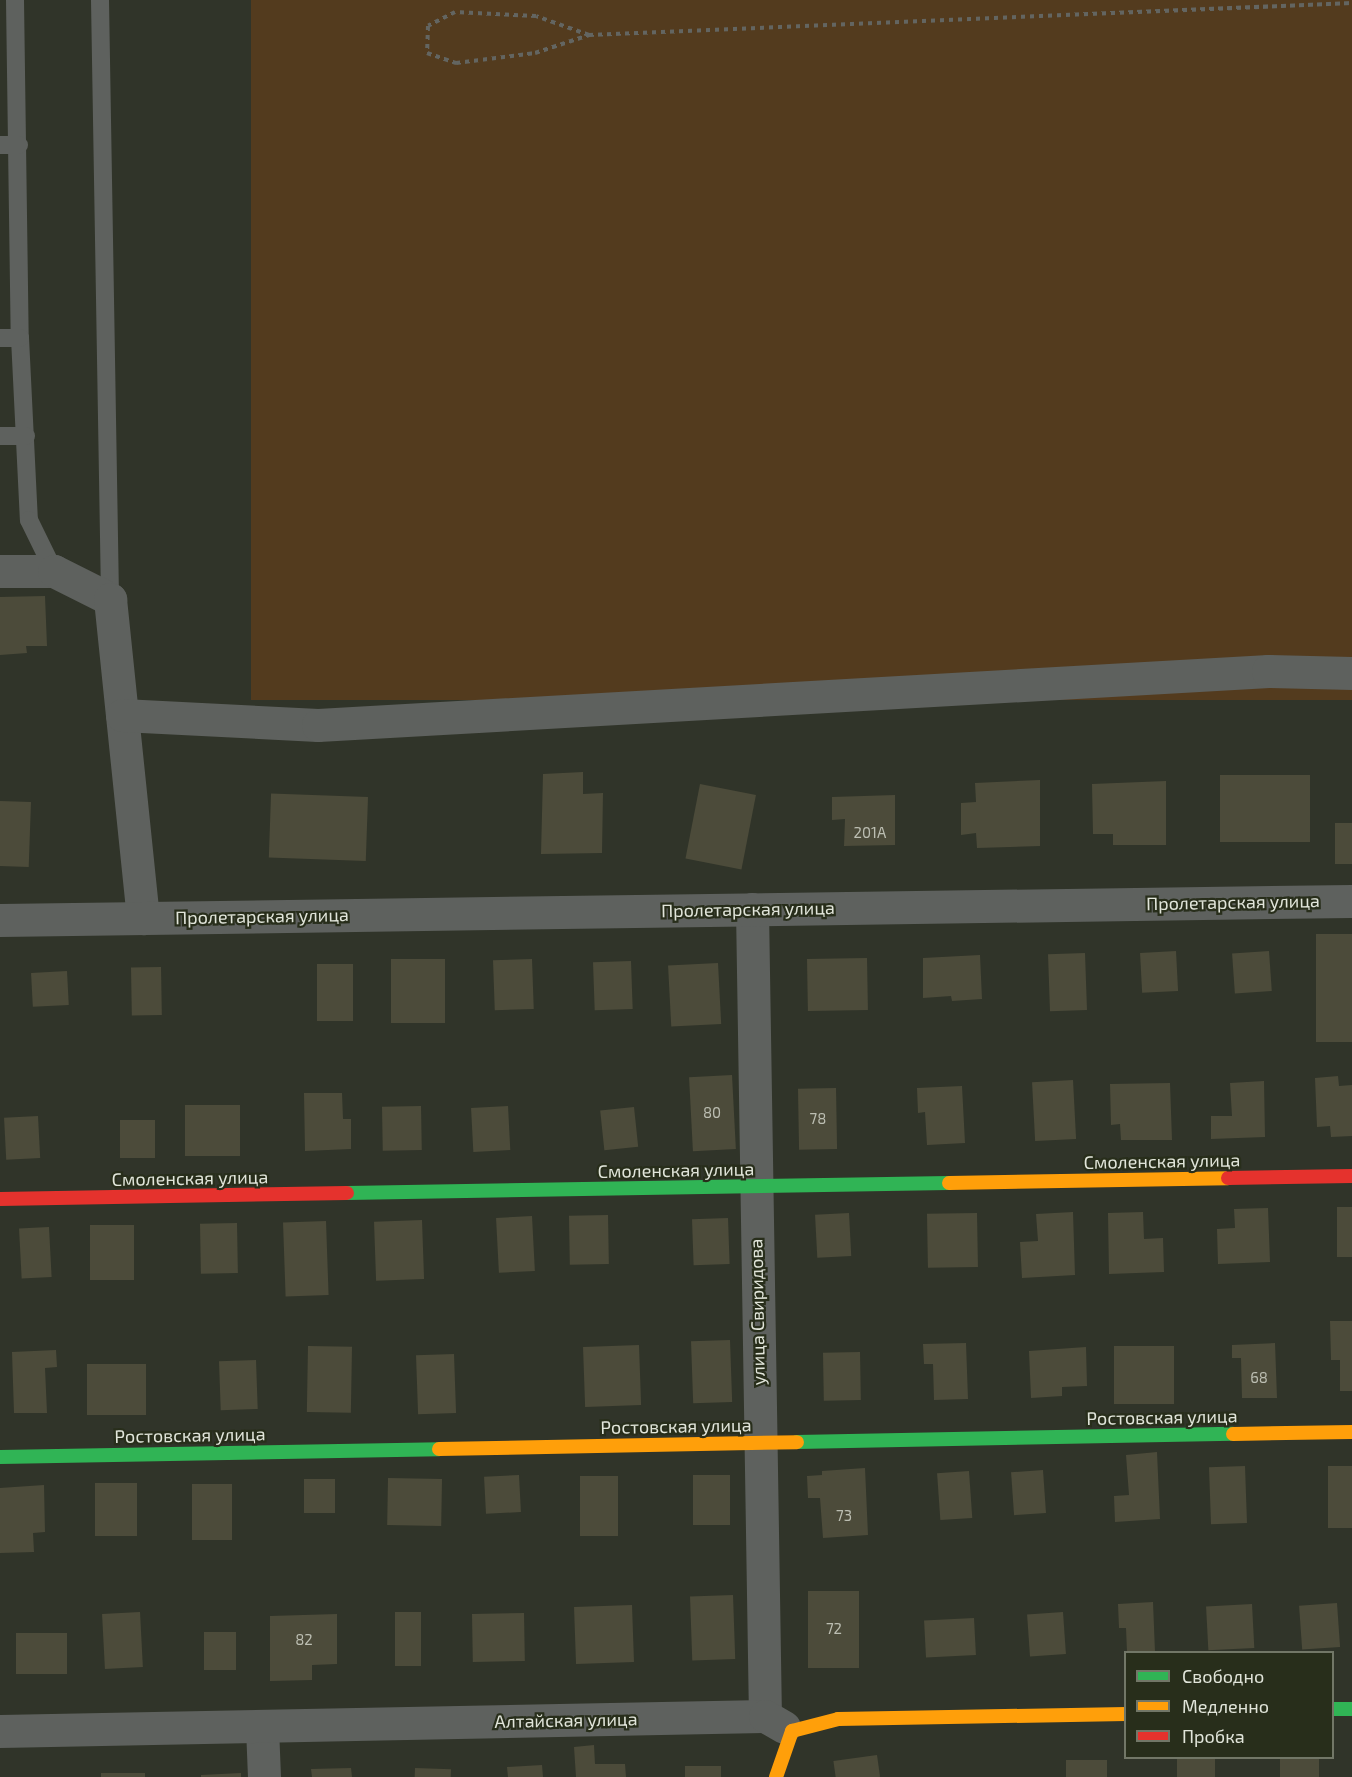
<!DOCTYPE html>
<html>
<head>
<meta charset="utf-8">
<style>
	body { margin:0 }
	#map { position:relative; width:1352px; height:1777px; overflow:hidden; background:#303429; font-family:"Exo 2",sans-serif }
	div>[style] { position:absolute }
	.green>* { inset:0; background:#533b1e; transform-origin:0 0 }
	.building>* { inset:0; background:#4c4b3a; transform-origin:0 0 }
	.path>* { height:4px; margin-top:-2px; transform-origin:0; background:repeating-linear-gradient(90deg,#636561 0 4.5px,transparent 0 9px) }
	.lane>* { height:18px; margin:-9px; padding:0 9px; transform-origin:9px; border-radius:9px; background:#5e615e }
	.street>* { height:33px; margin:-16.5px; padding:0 16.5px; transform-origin:16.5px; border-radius:16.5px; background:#5e615e }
	.fast>* { height:14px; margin:-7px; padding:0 7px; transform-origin:7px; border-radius:7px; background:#30b455 }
	.slow>* { height:14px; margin:-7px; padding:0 7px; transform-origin:7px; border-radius:7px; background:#ff9f0a }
	.jam>* { height:14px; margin:-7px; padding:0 7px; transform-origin:7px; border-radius:7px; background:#e5322d }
	span { translate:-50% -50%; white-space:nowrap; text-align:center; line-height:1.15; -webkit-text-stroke:4.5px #282e1b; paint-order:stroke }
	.number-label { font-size:15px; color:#bcbeb2 }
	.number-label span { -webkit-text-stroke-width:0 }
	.street-label { font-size:18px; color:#e1e5da }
	.legend { position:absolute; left:1124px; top:1651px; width:210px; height:108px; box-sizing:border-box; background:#282e1b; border:2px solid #727767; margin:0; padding:8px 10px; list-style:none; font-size:18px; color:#e1e5da }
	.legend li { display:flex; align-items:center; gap:12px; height:30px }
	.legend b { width:30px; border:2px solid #727767 }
</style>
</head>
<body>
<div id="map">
	<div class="green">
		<i style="left:251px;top:0;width:1101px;height:700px"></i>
	</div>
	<div class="building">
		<i style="clip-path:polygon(45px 596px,47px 646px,26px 646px,27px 653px,0 655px,0 597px)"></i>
		<i style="clip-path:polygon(583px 772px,583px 794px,603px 793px,602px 853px,541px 854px,543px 774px)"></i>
		<i style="left:1310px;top:775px;width:67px;height:90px;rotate:90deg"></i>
		<i style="clip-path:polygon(1040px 780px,1040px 846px,977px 848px,976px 833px,961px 835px,961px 803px,976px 802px,975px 783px)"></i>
		<i style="clip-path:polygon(1166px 781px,1166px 845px,1113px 845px,1113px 834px,1093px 834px,1092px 784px)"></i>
		<i style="left:700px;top:784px;width:57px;height:76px;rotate:11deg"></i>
		<i style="clip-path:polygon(895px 795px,895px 845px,844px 846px,845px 819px,832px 820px,832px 797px)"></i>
		<i style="left:368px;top:797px;width:64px;height:97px;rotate:92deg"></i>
		<i style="left:0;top:801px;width:31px;height:65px;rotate:2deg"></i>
		<i style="left:1352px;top:823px;width:41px;height:17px;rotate:90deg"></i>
		<i style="left:1352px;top:934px;width:108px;height:36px;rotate:90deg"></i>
		<i style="left:1176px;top:951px;width:40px;height:36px;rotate:87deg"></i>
		<i style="left:1269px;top:951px;width:40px;height:37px;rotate:86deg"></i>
		<i style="left:1085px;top:953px;width:57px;height:37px;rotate:88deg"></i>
		<i style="clip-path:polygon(980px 955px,982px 999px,952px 1001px,951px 996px,923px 998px,923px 958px)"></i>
		<i style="left:867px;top:958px;width:52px;height:60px;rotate:89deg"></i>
		<i style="left:445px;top:959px;width:64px;height:54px;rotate:90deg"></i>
		<i style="left:532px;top:959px;width:50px;height:39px;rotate:88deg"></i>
		<i style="left:631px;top:961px;width:48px;height:38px;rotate:88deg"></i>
		<i style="left:718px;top:963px;width:61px;height:50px;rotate:87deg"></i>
		<i style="left:317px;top:964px;width:36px;height:57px"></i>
		<i style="left:161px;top:967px;width:48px;height:30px;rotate:89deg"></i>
		<i style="left:67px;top:971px;width:34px;height:36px;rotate:87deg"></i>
		<i style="left:732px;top:1075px;width:74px;height:43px;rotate:87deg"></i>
		<i style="clip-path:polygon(1338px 1076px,1339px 1086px,1352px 1085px,1352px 1136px,1331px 1137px,1330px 1126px,1317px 1127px,1315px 1078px)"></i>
		<i style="left:1073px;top:1080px;width:59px;height:41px;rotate:87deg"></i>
		<i style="clip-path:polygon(1264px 1081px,1265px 1137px,1211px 1139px,1211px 1116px,1232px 1116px,1230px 1083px)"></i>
		<i style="clip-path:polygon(1170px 1083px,1172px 1140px,1121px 1140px,1120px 1124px,1111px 1125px,1110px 1084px)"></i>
		<i style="clip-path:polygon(962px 1086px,965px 1143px,927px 1145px,925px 1112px,918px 1113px,917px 1088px)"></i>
		<i style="left:836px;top:1088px;width:61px;height:38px;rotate:89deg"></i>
		<i style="clip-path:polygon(304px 1093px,342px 1093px,343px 1119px,351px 1119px,351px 1149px,305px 1151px)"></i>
		<i style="left:240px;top:1105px;width:51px;height:55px;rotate:90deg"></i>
		<i style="left:421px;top:1106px;width:44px;height:39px;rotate:89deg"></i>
		<i style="left:508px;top:1106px;width:44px;height:37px;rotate:87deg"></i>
		<i style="left:634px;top:1107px;width:40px;height:34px;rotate:84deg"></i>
		<i style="left:38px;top:1116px;width:42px;height:34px;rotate:87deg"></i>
		<i style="left:155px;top:1120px;width:38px;height:35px;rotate:90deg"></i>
		<i style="left:1352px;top:1207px;width:50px;height:15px;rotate:90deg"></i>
		<i style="clip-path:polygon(1268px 1208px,1270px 1262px,1218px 1264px,1217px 1229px,1235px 1228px,1234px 1209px)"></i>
		<i style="clip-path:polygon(1073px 1212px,1075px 1275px,1022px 1278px,1020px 1242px,1038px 1241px,1036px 1214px)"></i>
		<i style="clip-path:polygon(1143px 1212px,1144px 1239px,1163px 1238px,1164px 1272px,1109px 1274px,1108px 1213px)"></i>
		<i style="left:849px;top:1213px;width:43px;height:34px;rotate:87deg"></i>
		<i style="left:977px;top:1213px;width:54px;height:50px;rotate:89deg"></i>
		<i style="left:608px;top:1215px;width:49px;height:39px;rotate:89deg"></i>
		<i style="left:532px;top:1216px;width:55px;height:36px;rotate:87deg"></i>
		<i style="left:728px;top:1218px;width:46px;height:36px;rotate:88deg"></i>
		<i style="left:422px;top:1220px;width:59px;height:48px;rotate:88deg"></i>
		<i style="left:326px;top:1221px;width:74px;height:43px;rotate:88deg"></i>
		<i style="left:237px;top:1223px;width:50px;height:37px;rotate:89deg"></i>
		<i style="left:90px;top:1225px;width:44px;height:55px"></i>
		<i style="left:49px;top:1227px;width:50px;height:30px;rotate:87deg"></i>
		<i style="clip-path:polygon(1330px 1321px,1352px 1321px,1352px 1391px,1340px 1391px,1340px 1360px,1331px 1360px)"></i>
		<i style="left:730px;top:1340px;width:62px;height:39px;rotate:88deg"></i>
		<i style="clip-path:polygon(966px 1343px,968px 1399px,934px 1400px,933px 1364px,924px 1364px,923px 1344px)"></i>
		<i style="clip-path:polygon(1275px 1343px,1277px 1398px,1242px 1398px,1241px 1358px,1232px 1358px,1232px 1345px)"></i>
		<i style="left:639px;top:1345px;width:60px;height:56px;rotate:88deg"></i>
		<i style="left:308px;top:1346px;width:44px;height:66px;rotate:1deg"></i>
		<i style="left:1114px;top:1346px;width:60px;height:58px"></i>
		<i style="clip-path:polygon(1086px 1347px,1087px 1386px,1062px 1387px,1062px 1396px,1031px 1398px,1029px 1351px)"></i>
		<i style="clip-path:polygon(56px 1350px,57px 1367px,45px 1368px,47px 1413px,14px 1413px,12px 1352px)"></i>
		<i style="left:860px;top:1352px;width:48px;height:37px;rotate:89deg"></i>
		<i style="left:454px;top:1354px;width:59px;height:38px;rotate:88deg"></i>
		<i style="left:256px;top:1360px;width:49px;height:37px;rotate:88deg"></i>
		<i style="left:87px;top:1364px;width:59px;height:51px"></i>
		<i style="clip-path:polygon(1157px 1452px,1160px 1519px,1115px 1522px,1114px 1496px,1129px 1495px,1126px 1455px)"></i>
		<i style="left:1245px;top:1466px;width:57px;height:36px;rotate:88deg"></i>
		<i style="left:1352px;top:1466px;width:62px;height:24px;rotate:90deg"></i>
		<i style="clip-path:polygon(865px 1468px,868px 1535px,823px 1538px,820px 1498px,808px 1498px,807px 1476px,822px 1475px,822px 1471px)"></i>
		<i style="left:1043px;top:1470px;width:43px;height:32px;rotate:86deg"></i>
		<i style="left:969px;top:1471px;width:47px;height:32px;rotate:86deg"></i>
		<i style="left:519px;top:1475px;width:37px;height:35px;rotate:87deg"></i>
		<i style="left:693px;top:1475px;width:37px;height:50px"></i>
		<i style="left:580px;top:1476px;width:38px;height:60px"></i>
		<i style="left:304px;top:1479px;width:31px;height:34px"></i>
		<i style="left:442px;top:1479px;width:47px;height:54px;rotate:91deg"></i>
		<i style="left:95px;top:1483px;width:42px;height:53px"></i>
		<i style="left:192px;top:1484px;width:40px;height:56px"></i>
		<i style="clip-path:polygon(44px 1485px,45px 1532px,33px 1533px,34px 1552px,0 1553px,0 1488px)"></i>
		<i style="left:808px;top:1591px;width:51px;height:77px"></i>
		<i style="left:733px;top:1595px;width:64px;height:43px;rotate:88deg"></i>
		<i style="clip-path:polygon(1153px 1602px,1155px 1652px,1127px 1652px,1126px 1628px,1119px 1628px,1118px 1604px)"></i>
		<i style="left:1337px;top:1603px;width:44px;height:38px;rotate:86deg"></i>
		<i style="left:1252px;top:1604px;width:44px;height:46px;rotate:87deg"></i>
		<i style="left:632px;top:1605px;width:57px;height:58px;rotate:88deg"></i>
		<i style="left:140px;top:1612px;width:55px;height:38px;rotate:87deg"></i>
		<i style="left:395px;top:1612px;width:26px;height:54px"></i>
		<i style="left:1063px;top:1612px;width:42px;height:36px;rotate:86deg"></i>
		<i style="left:524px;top:1613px;width:48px;height:52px;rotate:89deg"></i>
		<i style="clip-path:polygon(337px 1614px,337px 1664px,312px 1665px,312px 1680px,270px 1681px,270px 1616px)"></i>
		<i style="left:974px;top:1618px;width:37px;height:50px;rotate:87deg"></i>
		<i style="left:204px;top:1632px;width:32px;height:38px"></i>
		<i style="left:16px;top:1633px;width:51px;height:41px"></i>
		<i style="clip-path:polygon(594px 1745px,595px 1764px,625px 1764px,626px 1777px,576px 1777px,574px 1747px)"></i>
		<i style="left:877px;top:1755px;width:22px;height:44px;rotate:82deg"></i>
		<i style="left:1177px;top:1758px;width:38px;height:19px"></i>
		<i style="left:1280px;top:1758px;width:39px;height:19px"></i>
		<i style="left:1066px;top:1760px;width:41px;height:17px"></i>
		<i style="clip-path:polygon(542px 1765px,543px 1777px,508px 1777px,507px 1767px)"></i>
		<i style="left:721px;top:1766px;width:11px;height:36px;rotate:90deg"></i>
		<i style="clip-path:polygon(351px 1768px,352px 1777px,312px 1777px,311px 1769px)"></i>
		<i style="left:415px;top:1768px;width:36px;height:9px;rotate:2deg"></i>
		<i style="left:101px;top:1773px;width:44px;height:4px"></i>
		<i style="clip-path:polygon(241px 1773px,241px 1777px,201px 1777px,201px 1775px)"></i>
	</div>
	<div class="path">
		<i style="left:589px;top:35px;width:56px;rotate:-160.3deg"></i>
		<i style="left:536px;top:16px;width:81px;rotate:-177.2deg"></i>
		<i style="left:455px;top:12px;width:30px;rotate:153deg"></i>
		<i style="left:428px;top:26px;width:27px;rotate:92deg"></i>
		<i style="left:427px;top:53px;width:31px;rotate:19deg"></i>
		<i style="left:456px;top:63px;width:80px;rotate:-7.2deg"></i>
		<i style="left:535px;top:53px;width:57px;rotate:-18.4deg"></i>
		<i style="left:589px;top:35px;width:764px;rotate:-2.4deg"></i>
	</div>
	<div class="lane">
		<i style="left:15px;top:0;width:338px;rotate:89.2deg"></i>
		<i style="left:20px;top:338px;width:182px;rotate:87.2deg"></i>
		<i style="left:29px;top:520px;width:57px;rotate:63.9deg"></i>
		<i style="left:100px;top:0;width:599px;rotate:89.04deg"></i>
		<i style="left:0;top:145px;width:19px"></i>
		<i style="left:0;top:338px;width:20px"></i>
		<i style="left:0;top:436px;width:26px"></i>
	</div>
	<div class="street">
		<i style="left:0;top:571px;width:54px"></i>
		<i style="left:54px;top:571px;width:63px;rotate:26.6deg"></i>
		<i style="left:110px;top:599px;width:321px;rotate:84.1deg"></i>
		<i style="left:122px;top:715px;width:196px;rotate:2.9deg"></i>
		<i style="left:318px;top:725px;width:952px;rotate:-3.25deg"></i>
		<i style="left:1268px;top:671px;width:84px;rotate:1.4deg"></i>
		<i style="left:752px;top:909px;width:807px;rotate:89.08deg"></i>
		<i style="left:0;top:920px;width:1352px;rotate:-0.81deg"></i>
		<i style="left:262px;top:1727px;width:50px;rotate:87.7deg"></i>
		<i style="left:0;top:1731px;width:765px;rotate:-1.12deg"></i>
		<i style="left:765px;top:1716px;width:22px;rotate:30deg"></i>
	</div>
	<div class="fast">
		<i style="left:347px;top:1193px;width:602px;rotate:-0.95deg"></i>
		<i style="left:797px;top:1442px;width:436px;rotate:-1.1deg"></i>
		<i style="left:0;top:1457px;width:439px;rotate:-1deg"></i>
		<i style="left:1332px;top:1709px;width:20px"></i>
	</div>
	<div class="slow">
		<i style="left:949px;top:1183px;width:279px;rotate:-1deg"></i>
		<i style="left:1233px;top:1434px;width:119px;rotate:-1deg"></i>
		<i style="left:439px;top:1449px;width:358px;rotate:-1.1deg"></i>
		<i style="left:776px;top:1777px;width:49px;rotate:-70.8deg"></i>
		<i style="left:792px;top:1731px;width:48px;rotate:-14.6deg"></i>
		<i style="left:838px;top:1719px;width:288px;rotate:-1deg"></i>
	</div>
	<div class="jam">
		<i style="left:1228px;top:1178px;width:124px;rotate:-0.9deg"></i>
		<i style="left:0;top:1199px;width:347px;rotate:-1deg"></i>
	</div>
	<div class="number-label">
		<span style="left:870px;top:833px">201А</span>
		<span style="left:712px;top:1113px">80</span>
		<span style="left:818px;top:1119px">78</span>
		<span style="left:1259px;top:1378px">68</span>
		<span style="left:844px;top:1516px">73</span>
		<span style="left:834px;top:1629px">72</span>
		<span style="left:304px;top:1640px">82</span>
	</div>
	<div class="street-label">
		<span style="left:1233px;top:902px;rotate:-1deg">Пролетарская улица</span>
		<span style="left:748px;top:909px;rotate:-1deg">Пролетарская улица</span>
		<span style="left:262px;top:916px;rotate:-1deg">Пролетарская улица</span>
		<span style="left:1162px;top:1161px;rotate:-1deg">Смоленская улица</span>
		<span style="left:676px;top:1170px;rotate:-1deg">Смоленская улица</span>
		<span style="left:190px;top:1178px;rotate:-1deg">Смоленская улица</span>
		<span style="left:757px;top:1312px;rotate:-91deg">улица Свиридова</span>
		<span style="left:1162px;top:1417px;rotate:-1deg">Ростовская улица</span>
		<span style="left:676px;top:1426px;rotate:-1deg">Ростовская улица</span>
		<span style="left:190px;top:1435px;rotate:-1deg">Ростовская улица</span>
		<span style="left:566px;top:1720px;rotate:-1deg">Алтайская улица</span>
	</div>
	<ul class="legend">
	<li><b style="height:8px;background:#30b455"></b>Свободно</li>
	<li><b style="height:8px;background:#ff9f0a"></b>Медленно</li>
	<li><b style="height:8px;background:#e5322d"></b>Пробка</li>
	</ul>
</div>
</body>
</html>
